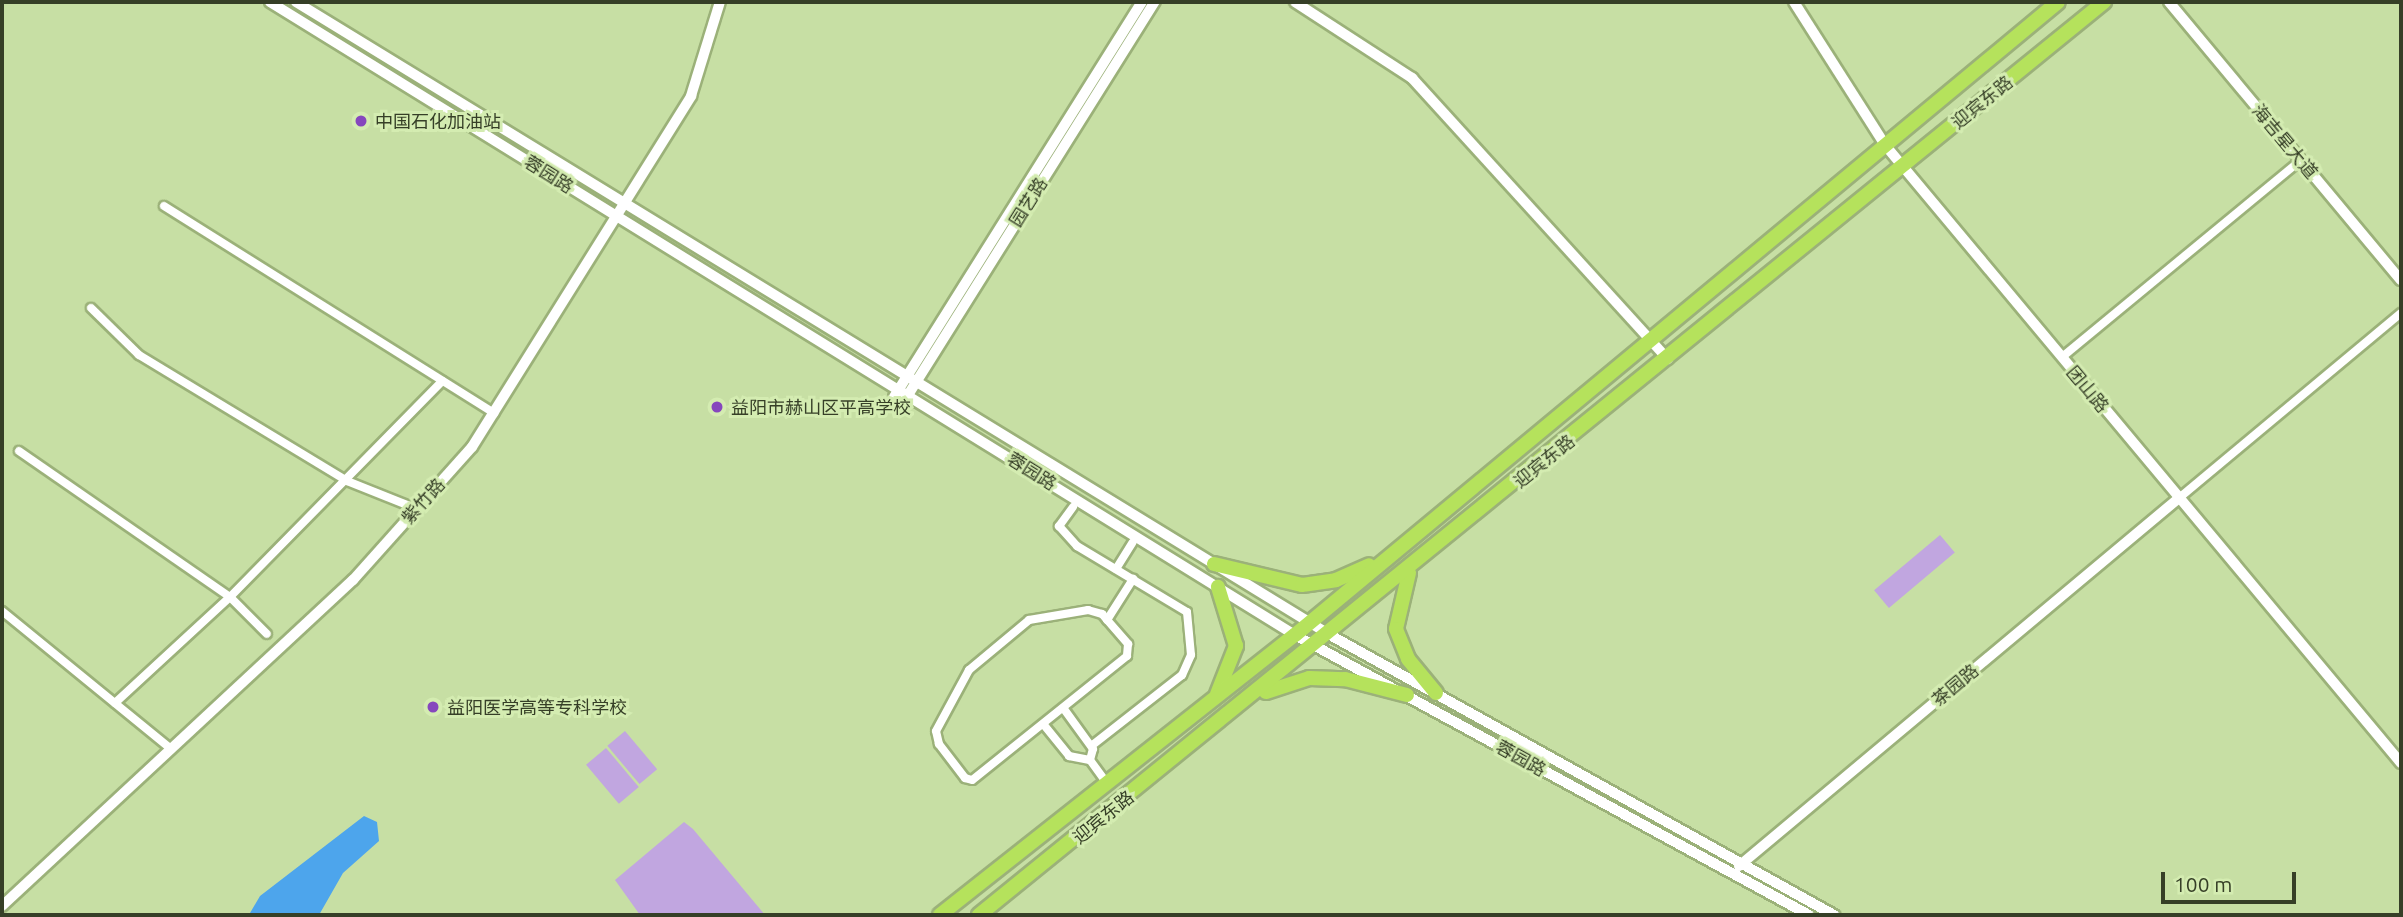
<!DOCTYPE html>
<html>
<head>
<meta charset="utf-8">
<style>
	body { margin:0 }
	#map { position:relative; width:2403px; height:917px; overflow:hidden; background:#c7dfa4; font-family:Ubuntu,"Noto Sans SC",sans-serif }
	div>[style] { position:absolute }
	.green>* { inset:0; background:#c1a6e0; transform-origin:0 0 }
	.water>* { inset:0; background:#4da5ec }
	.roads { filter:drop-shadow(2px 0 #9bb179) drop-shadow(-2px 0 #9bb179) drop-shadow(0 2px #9bb179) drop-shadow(0 -2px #9bb179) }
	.street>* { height:8px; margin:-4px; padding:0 4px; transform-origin:4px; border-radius:4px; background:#fff }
	.secondary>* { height:10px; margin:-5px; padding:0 5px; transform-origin:5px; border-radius:5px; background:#fff }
	.highway>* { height:14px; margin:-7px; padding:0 7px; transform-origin:7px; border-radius:7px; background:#b5e25c }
	.dots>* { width:19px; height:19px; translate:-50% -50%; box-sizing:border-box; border:4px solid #d4ecb1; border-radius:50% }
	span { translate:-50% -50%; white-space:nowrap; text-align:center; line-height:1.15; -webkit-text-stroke:6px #d4ecb1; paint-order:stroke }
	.street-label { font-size:18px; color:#363f27 }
	.poi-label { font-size:18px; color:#363f27 }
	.left { translate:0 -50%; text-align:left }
	.frame { position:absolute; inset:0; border:4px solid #363f27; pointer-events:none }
	.scale { position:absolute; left:2161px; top:872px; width:135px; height:32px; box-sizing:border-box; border:4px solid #363f27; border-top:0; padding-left:9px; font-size:21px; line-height:24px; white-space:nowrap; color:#363f27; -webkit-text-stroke:5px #d4ecb1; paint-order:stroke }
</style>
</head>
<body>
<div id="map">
	<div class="green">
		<i style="left:1940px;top:535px;width:23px;height:86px;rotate:50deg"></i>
		<i style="left:625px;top:731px;width:50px;height:23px;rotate:50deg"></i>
		<i style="left:606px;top:748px;width:51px;height:26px;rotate:50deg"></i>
		<i style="clip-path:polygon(684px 822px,693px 829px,765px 915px,640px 915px,615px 880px)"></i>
	</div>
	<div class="water">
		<i style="clip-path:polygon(364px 816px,377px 822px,379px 841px,343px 873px,319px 915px,250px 913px,260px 896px)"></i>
	</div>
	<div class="roads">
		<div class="street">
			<i style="left:164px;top:206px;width:390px;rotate:32.1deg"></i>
			<i style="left:91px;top:308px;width:67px;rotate:44.4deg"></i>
			<i style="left:139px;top:355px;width:243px;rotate:31.2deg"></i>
			<i style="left:347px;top:481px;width:75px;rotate:21.8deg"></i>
			<i style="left:2062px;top:357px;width:310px;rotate:-39.5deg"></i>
			<i style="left:19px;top:451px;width:257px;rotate:34.7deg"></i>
			<i style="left:230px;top:597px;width:52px;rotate:45deg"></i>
			<i style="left:2179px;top:498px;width:289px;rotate:-39.8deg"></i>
			<i style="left:1073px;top:507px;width:24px;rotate:126deg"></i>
			<i style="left:1059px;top:526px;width:27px;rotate:48deg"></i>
			<i style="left:1077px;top:546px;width:128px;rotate:31deg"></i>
			<i style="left:1187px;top:612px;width:43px;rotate:84.7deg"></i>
			<i style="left:1191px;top:655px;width:22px;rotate:114deg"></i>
			<i style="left:1182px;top:675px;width:115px;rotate:142deg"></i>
			<i style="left:1116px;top:569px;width:31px;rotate:-58deg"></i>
			<i style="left:1088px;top:610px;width:15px;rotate:16deg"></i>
			<i style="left:1102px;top:614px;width:40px;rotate:49deg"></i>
			<i style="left:1128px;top:644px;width:12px;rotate:95deg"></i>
			<i style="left:1127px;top:656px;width:198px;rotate:141.3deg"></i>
			<i style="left:972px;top:780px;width:7px;rotate:-164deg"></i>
			<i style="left:965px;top:778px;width:43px;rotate:-127.4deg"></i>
			<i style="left:939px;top:744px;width:13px;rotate:-103deg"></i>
			<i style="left:936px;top:731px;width:69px;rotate:-61.6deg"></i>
			<i style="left:969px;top:670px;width:78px;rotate:-39.8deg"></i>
			<i style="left:1029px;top:620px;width:60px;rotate:-9.6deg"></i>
			<i style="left:2px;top:611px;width:218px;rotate:39.2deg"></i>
			<i style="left:1107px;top:620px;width:49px;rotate:-57.6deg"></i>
			<i style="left:115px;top:703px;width:156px;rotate:-42.7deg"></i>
			<i style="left:230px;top:597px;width:303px;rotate:-45.5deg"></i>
			<i style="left:1044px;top:725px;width:40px;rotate:51deg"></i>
			<i style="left:1069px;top:756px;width:21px;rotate:11deg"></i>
			<i style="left:1090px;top:760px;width:11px;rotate:-75deg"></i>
			<i style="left:1093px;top:749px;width:49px;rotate:-125.9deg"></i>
			<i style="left:1090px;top:760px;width:29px;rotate:54deg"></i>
		</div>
		<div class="secondary">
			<i style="left:270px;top:2px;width:1205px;rotate:31.7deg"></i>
			<i style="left:1295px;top:635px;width:585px;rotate:28.58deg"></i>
			<i style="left:296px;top:2px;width:1212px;rotate:31.47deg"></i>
			<i style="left:1330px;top:635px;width:577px;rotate:29.05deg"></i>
			<i style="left:1295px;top:2px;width:140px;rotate:33deg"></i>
			<i style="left:1412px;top:78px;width:380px;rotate:47.7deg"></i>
			<i style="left:1794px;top:2px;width:169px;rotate:57.5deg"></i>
			<i style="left:1885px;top:145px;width:805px;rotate:50.14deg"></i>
			<i style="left:2169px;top:2px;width:362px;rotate:50.2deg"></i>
			<i style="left:894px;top:397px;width:466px;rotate:-57.9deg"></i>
			<i style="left:903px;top:403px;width:474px;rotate:-57.9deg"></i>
			<i style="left:1739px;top:866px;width:574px;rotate:-39.91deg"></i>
			<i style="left:2px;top:906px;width:479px;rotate:-42.9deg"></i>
			<i style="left:353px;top:580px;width:178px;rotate:-48.2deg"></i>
			<i style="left:472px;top:447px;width:414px;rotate:-58deg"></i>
			<i style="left:691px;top:96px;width:98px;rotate:-72.9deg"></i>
		</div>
		<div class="highway">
			<i style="left:1214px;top:564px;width:90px;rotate:13.4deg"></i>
			<i style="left:1302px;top:585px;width:34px;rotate:-8deg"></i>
			<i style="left:1336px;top:580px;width:36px;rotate:-24deg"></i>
			<i style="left:1409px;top:573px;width:57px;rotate:103.1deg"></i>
			<i style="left:1396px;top:629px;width:32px;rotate:68deg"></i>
			<i style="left:1408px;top:659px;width:44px;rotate:50.5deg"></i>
			<i style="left:1266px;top:692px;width:45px;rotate:-18deg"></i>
			<i style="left:1309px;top:678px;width:36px;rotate:2deg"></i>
			<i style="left:1345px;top:679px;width:64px;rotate:14.5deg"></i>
			<i style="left:1217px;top:694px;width:52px;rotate:-68.4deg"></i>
			<i style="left:1236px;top:646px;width:62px;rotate:-107deg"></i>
			<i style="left:940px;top:915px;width:452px;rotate:-38.3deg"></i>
			<i style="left:1295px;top:635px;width:991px;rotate:-39.68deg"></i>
			<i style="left:979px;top:915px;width:1449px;rotate:-39.06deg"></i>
		</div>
	</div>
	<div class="dots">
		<i style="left:361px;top:121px;background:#8647bd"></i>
		<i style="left:717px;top:407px;background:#8647bd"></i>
		<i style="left:433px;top:707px;background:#8647bd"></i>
	</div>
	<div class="street-label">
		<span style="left:1982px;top:102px;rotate:-39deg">迎宾东路</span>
		<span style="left:2285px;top:141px;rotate:50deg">海吉星大道</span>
		<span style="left:549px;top:174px;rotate:32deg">蓉园路</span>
		<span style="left:1028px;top:202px;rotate:-58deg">园艺路</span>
		<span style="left:2088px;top:389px;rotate:50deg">团山路</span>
		<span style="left:1544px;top:461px;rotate:-39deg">迎宾东路</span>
		<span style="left:1032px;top:471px;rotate:32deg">蓉园路</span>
		<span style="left:423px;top:501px;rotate:-48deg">紫竹路</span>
		<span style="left:1955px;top:685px;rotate:-40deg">茶园路</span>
		<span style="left:1521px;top:758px;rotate:29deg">蓉园路</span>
		<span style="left:1103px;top:817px;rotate:-39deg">迎宾东路</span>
	</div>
	<div class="poi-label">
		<span class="left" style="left:375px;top:121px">中国石化加油站</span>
		<span class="left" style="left:731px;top:407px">益阳市赫山区平高学校</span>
		<span class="left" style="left:447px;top:707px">益阳医学高等专科学校</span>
	</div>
	<div class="frame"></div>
	<div class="scale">100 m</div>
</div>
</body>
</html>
